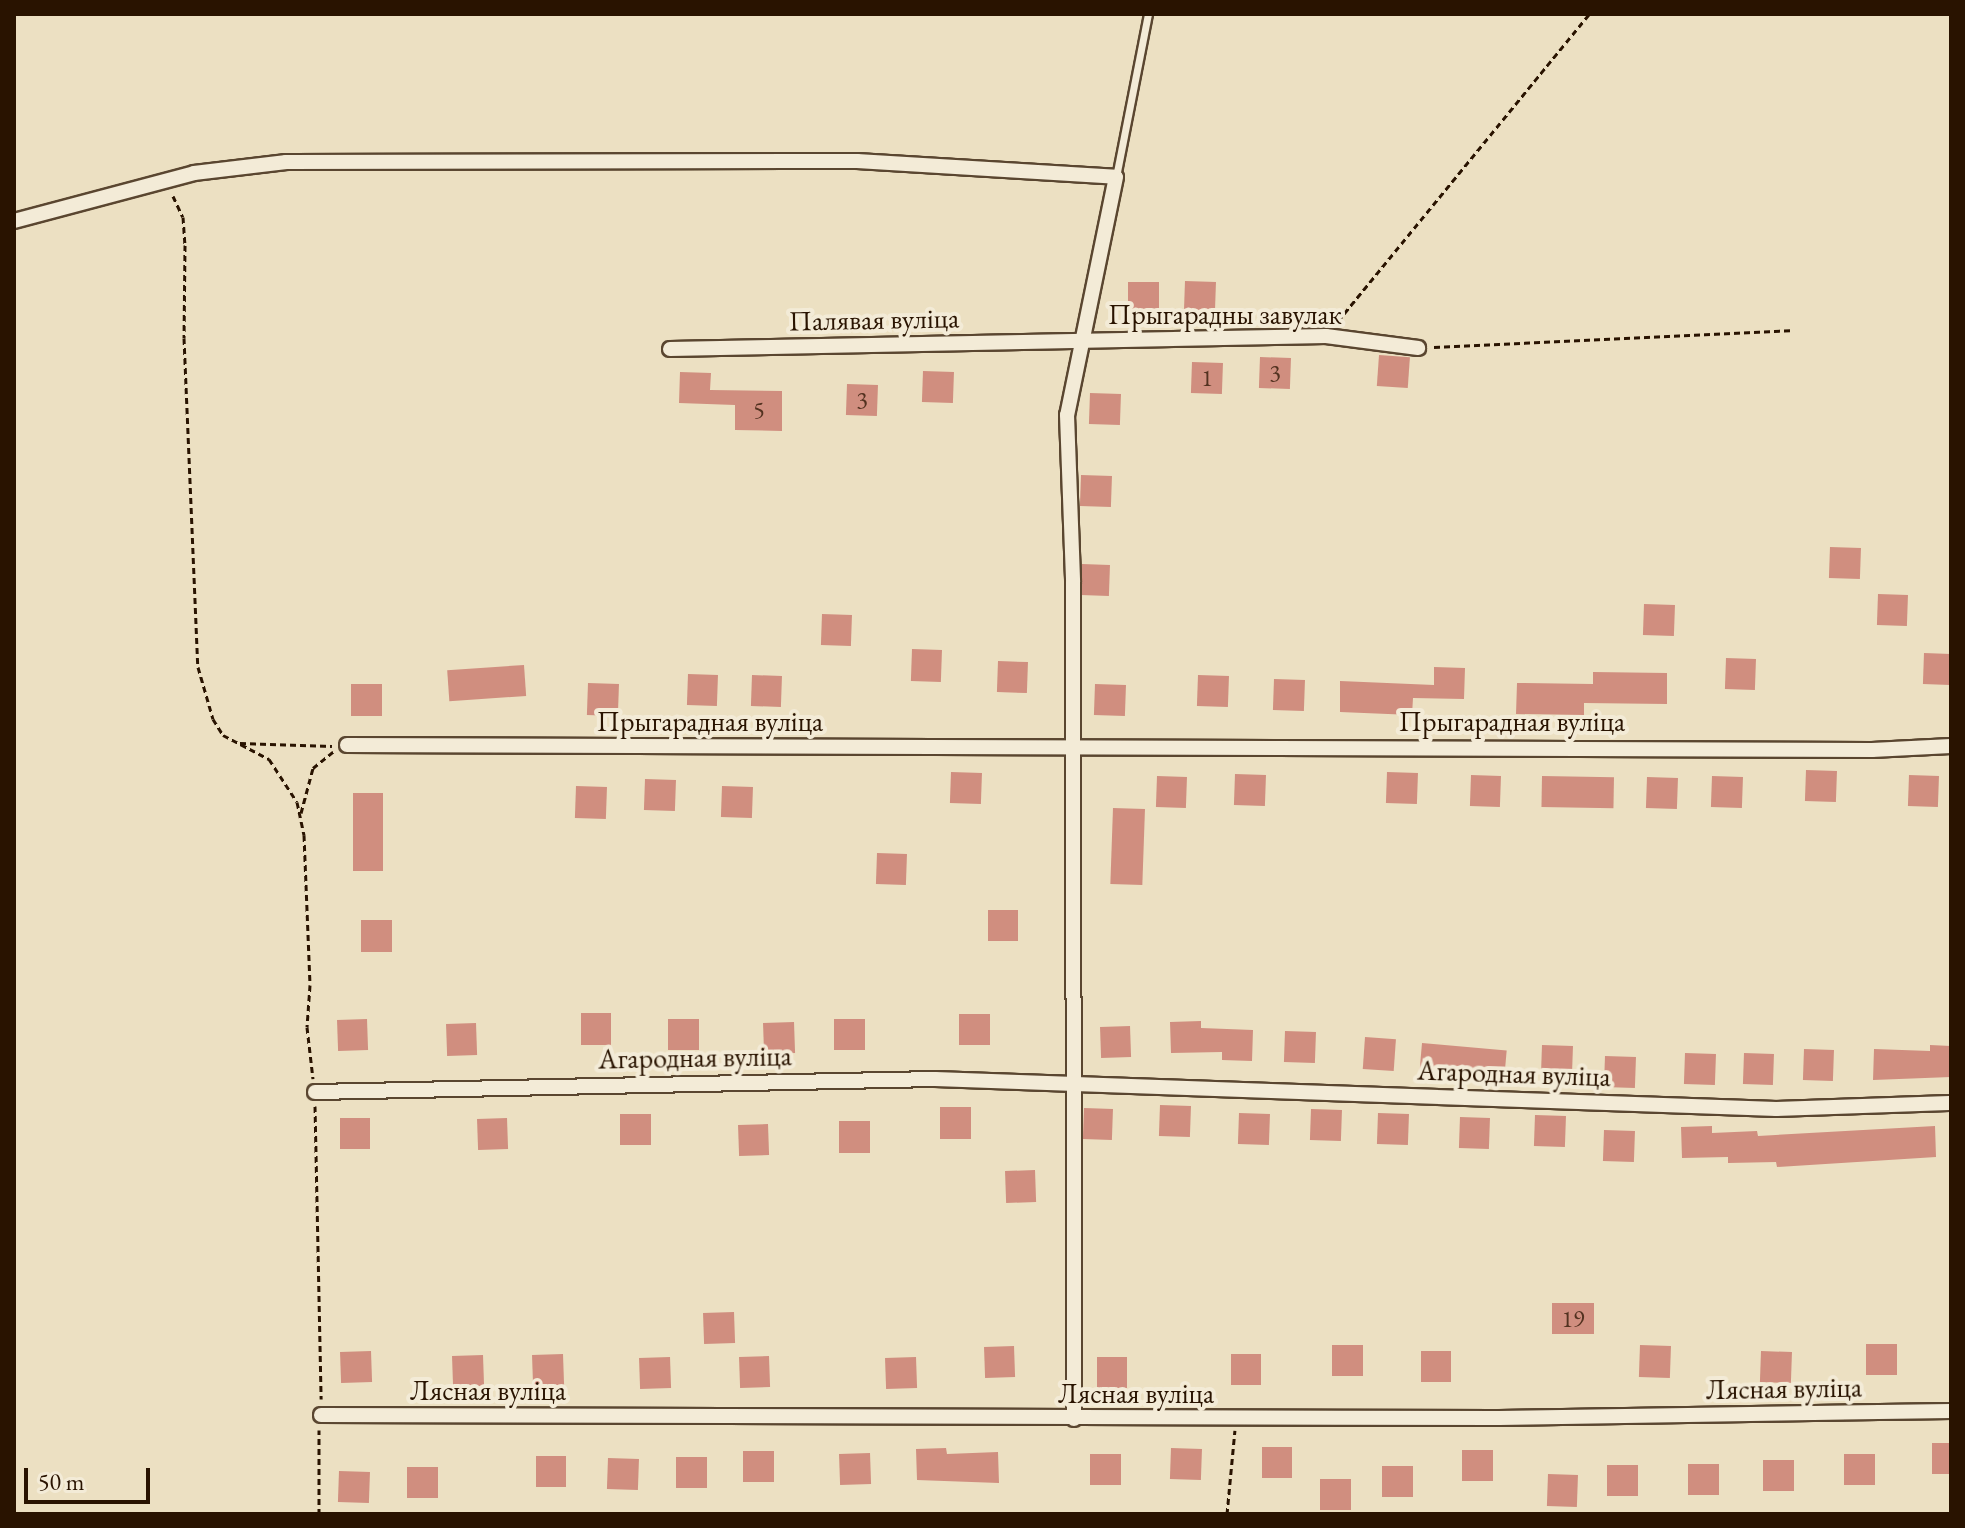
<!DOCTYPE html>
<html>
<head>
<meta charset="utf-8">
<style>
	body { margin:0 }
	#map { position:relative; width:1965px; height:1528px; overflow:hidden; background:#ece0c2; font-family:"EB Garamond",serif }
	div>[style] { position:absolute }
	.building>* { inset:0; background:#d08e7f; transform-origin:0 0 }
	.path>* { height:3px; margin-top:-1.5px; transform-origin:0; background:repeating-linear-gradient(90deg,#291300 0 6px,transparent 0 10px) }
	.roads { filter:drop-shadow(2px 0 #5a4630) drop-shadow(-2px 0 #5a4630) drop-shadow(0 2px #5a4630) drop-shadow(0 -2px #5a4630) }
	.service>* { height:7px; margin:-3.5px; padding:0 3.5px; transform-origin:3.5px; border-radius:3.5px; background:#f3ebd7 }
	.minor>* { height:14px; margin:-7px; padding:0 7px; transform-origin:7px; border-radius:7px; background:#f3ebd7 }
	span { translate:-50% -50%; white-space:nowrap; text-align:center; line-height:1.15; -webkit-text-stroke:8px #f3ebd7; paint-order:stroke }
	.number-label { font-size:24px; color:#533220 }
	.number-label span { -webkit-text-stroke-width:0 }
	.street-label { font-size:28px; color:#291300 }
	.frame { position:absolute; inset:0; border:16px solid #291300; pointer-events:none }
	.scale { position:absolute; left:24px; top:1468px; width:126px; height:36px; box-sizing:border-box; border:4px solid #291300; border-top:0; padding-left:10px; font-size:24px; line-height:28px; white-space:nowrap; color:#291300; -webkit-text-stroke:6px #f3ebd7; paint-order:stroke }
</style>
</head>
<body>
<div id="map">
	<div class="building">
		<i style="left:1185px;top:281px;width:31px;height:31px;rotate:2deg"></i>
		<i style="left:1128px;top:282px;width:31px;height:31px"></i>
		<i style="left:1379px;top:355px;width:31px;height:31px;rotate:4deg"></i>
		<i style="left:1260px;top:357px;width:31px;height:31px;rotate:2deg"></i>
		<i style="left:1192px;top:362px;width:31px;height:31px;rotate:2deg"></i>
		<i style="left:923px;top:371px;width:31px;height:31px;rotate:2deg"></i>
		<i style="clip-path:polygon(680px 372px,711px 373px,710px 390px,782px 391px,782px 431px,735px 430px,735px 405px,679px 403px)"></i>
		<i style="left:847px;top:384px;width:31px;height:31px;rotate:2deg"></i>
		<i style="left:1090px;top:393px;width:31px;height:31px;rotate:2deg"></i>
		<i style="left:1081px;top:475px;width:31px;height:31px;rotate:2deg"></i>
		<i style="left:1830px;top:547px;width:31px;height:31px;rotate:2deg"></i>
		<i style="left:1082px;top:564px;width:28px;height:31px;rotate:2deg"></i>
		<i style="left:1878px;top:594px;width:30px;height:31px;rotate:2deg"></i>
		<i style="left:1644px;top:604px;width:31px;height:31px;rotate:2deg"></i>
		<i style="left:822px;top:614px;width:30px;height:31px;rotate:2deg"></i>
		<i style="left:912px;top:649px;width:30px;height:32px;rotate:2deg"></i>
		<i style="left:1924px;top:653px;width:27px;height:31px;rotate:2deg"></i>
		<i style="left:1726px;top:658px;width:30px;height:31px;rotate:2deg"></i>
		<i style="left:998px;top:661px;width:30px;height:31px;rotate:2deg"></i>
		<i style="left:524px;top:665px;width:31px;height:77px;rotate:86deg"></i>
		<i style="clip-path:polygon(1434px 667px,1465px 668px,1464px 699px,1413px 698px,1412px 715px,1340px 712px,1340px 681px,1434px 685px)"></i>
		<i style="clip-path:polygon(1593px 672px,1667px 673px,1667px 704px,1584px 703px,1584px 715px,1516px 714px,1517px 683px,1593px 684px)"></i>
		<i style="left:688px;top:674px;width:30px;height:31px;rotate:2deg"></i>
		<i style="left:752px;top:675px;width:30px;height:31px;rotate:2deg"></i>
		<i style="left:1198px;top:675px;width:31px;height:31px;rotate:2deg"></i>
		<i style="left:1274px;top:679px;width:31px;height:31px;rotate:2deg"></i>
		<i style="left:588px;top:683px;width:31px;height:32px;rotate:2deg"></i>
		<i style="left:351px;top:684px;width:31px;height:32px"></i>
		<i style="left:1095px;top:684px;width:31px;height:31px;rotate:2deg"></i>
		<i style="left:1806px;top:770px;width:31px;height:31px;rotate:2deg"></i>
		<i style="left:951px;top:772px;width:31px;height:31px;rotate:2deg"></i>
		<i style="left:1387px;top:772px;width:31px;height:31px;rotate:2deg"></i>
		<i style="left:1235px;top:774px;width:31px;height:31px;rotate:2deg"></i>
		<i style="left:1471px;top:775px;width:30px;height:31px;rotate:2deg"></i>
		<i style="left:1909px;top:775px;width:30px;height:31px;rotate:2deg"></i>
		<i style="left:1157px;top:776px;width:30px;height:31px;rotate:2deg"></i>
		<i style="left:1542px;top:776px;width:72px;height:31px;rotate:1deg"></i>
		<i style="left:1712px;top:776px;width:31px;height:31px;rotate:2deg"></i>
		<i style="left:1647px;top:777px;width:31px;height:31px;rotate:2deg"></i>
		<i style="left:645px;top:779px;width:31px;height:31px;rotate:2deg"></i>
		<i style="left:576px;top:786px;width:31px;height:32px;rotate:2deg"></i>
		<i style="left:722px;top:786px;width:31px;height:31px;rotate:2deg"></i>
		<i style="left:353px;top:793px;width:30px;height:78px"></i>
		<i style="left:1113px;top:808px;width:32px;height:76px;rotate:2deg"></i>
		<i style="left:877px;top:853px;width:30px;height:31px;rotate:2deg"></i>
		<i style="left:988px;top:910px;width:30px;height:31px"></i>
		<i style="left:361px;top:920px;width:31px;height:32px"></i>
		<i style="left:581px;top:1013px;width:30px;height:32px"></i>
		<i style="left:990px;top:1014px;width:31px;height:31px;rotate:90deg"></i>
		<i style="left:367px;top:1019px;width:31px;height:30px;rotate:88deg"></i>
		<i style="left:699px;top:1019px;width:31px;height:31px;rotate:90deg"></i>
		<i style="left:865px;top:1019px;width:31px;height:31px;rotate:90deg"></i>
		<i style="clip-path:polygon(1201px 1021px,1201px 1028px,1253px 1030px,1252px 1061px,1222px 1060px,1222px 1052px,1171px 1053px,1170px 1022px)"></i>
		<i style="left:794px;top:1022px;width:31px;height:31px;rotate:88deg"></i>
		<i style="left:476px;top:1023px;width:32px;height:30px;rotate:88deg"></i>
		<i style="left:1130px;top:1026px;width:31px;height:30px;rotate:88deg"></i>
		<i style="left:1285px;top:1031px;width:31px;height:31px;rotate:2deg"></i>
		<i style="left:1365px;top:1037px;width:31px;height:32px;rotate:4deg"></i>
		<i style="left:1422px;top:1043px;width:85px;height:31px;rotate:5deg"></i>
		<i style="left:1542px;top:1045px;width:31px;height:31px;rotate:2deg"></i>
		<i style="clip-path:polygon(1930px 1045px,1951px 1046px,1951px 1077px,1873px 1080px,1874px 1049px,1930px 1051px)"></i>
		<i style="left:1804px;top:1049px;width:30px;height:31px;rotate:2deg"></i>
		<i style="left:1685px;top:1053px;width:31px;height:31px;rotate:2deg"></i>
		<i style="left:1744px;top:1053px;width:30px;height:31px;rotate:2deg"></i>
		<i style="left:1605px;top:1056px;width:31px;height:31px;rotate:2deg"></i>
		<i style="left:1160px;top:1105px;width:31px;height:31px;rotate:2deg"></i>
		<i style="left:971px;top:1107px;width:32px;height:31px;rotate:90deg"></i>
		<i style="left:1084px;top:1108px;width:29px;height:31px;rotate:2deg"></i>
		<i style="left:1311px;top:1109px;width:31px;height:31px;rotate:2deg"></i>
		<i style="left:1239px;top:1113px;width:31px;height:31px;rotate:2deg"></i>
		<i style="left:1378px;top:1113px;width:31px;height:31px;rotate:2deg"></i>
		<i style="left:620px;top:1114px;width:31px;height:31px"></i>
		<i style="left:1535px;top:1115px;width:31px;height:31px;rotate:2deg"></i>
		<i style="left:1460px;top:1117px;width:30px;height:31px;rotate:2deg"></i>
		<i style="left:340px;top:1118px;width:30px;height:31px"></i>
		<i style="left:507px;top:1118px;width:31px;height:30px;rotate:88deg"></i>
		<i style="left:839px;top:1121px;width:31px;height:32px"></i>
		<i style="left:768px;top:1124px;width:31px;height:30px;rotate:88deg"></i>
		<i style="clip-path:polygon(1712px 1126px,1712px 1133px,1757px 1131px,1758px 1136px,1935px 1126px,1936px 1157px,1777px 1167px,1776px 1162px,1728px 1163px,1728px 1157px,1682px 1158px,1681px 1127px)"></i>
		<i style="left:1604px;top:1130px;width:31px;height:31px;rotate:2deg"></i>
		<i style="left:1035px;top:1170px;width:32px;height:30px;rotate:88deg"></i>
		<i style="left:1552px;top:1303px;width:42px;height:31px"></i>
		<i style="left:734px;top:1312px;width:31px;height:31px;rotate:88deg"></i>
		<i style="left:1866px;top:1344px;width:31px;height:31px"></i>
		<i style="left:1332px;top:1345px;width:31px;height:31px"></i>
		<i style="left:1640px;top:1345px;width:31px;height:32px;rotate:2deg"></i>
		<i style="left:1014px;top:1346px;width:31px;height:30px;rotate:88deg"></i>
		<i style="left:371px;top:1351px;width:31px;height:31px;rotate:88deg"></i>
		<i style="left:1421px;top:1351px;width:30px;height:31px"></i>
		<i style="left:1761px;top:1351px;width:31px;height:31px;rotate:2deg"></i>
		<i style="left:563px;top:1354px;width:31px;height:31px;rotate:88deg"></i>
		<i style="left:1231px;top:1354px;width:30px;height:31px"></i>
		<i style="left:483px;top:1355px;width:31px;height:31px;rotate:88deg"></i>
		<i style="left:769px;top:1356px;width:31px;height:30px;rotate:88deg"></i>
		<i style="left:670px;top:1357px;width:31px;height:31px;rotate:88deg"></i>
		<i style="left:916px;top:1357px;width:31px;height:31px;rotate:88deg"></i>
		<i style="left:1097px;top:1357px;width:30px;height:31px"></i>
		<i style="left:1932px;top:1443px;width:19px;height:31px"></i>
		<i style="left:1262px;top:1447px;width:30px;height:31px"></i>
		<i style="clip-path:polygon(946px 1448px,947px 1454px,998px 1452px,999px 1483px,917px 1480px,916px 1449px)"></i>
		<i style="left:1171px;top:1448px;width:31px;height:31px;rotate:2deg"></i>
		<i style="left:1462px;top:1450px;width:31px;height:31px"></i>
		<i style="left:743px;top:1451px;width:31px;height:31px"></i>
		<i style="left:870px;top:1453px;width:31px;height:31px;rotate:88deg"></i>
		<i style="left:1090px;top:1454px;width:31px;height:31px"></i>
		<i style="left:1844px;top:1454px;width:31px;height:31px"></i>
		<i style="left:536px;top:1456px;width:30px;height:31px"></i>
		<i style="left:676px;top:1457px;width:31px;height:31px"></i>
		<i style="left:608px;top:1458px;width:31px;height:31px;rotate:2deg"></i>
		<i style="left:1763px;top:1460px;width:31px;height:31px"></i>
		<i style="left:1688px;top:1464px;width:31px;height:31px"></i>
		<i style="left:1607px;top:1465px;width:31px;height:31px"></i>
		<i style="left:1382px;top:1466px;width:31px;height:31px"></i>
		<i style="left:407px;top:1467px;width:31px;height:31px"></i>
		<i style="left:339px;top:1471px;width:31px;height:31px;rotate:2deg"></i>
		<i style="left:1548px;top:1474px;width:30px;height:32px;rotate:2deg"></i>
		<i style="left:1320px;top:1479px;width:31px;height:31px"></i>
	</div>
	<div class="path">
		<i style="left:173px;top:196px;width:23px;rotate:65deg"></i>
		<i style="left:183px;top:217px;width:28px;rotate:86deg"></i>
		<i style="left:185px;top:245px;width:93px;rotate:90.6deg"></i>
		<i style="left:184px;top:338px;width:329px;rotate:87.6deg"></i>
		<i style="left:198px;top:667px;width:54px;rotate:73.9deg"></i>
		<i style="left:213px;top:719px;width:19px;rotate:58deg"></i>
		<i style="left:223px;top:735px;width:52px;rotate:27.6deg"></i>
		<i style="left:269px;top:759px;width:51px;rotate:56.9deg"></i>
		<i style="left:297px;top:802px;width:34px;rotate:78deg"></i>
		<i style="left:304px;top:835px;width:150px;rotate:87.7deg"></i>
		<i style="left:310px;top:985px;width:42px;rotate:94.1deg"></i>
		<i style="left:307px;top:1027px;width:52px;rotate:83.4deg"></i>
		<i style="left:1338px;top:321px;width:397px;rotate:-50.7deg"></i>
		<i style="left:1434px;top:347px;width:357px;rotate:-2.7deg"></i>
		<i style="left:240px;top:743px;width:92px;rotate:1.9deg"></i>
		<i style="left:301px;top:813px;width:47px;rotate:-75.1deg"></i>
		<i style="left:313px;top:768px;width:26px;rotate:-39deg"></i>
		<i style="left:315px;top:1106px;width:293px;rotate:88.8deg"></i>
		<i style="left:319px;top:1514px;width:84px;rotate:-90deg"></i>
		<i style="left:1227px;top:1514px;width:84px;rotate:-84.6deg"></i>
	</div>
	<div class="roads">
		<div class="service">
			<i style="left:1116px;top:177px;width:166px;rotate:-78.9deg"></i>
		</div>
		<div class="minor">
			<i style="left:14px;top:221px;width:186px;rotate:-14.9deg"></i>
			<i style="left:194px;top:173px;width:93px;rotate:-6.8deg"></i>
			<i style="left:286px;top:162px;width:571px;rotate:-0.1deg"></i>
			<i style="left:857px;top:161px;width:259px;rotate:3.5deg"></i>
			<i style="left:1116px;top:177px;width:243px;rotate:101.6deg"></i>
			<i style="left:1067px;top:415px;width:167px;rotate:87.9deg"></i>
			<i style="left:1073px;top:582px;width:837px;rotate:89.93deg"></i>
			<i style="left:670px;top:349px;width:656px;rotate:-1.14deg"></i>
			<i style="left:1326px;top:336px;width:93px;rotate:7.4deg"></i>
			<i style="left:347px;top:745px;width:1525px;rotate:0.19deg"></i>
			<i style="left:1872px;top:750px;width:79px;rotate:-2.9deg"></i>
			<i style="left:315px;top:1092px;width:620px;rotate:-1.2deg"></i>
			<i style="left:935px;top:1079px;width:842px;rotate:2.04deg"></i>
			<i style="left:1776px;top:1109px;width:175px;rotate:-2deg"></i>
			<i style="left:321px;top:1415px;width:1178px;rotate:0.15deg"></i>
			<i style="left:1499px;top:1418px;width:452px;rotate:-0.9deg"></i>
		</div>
	</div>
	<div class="number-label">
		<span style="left:1275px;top:373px">3</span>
		<span style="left:1207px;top:378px">1</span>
		<span style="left:862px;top:400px">3</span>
		<span style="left:759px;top:410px">5</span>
		<span style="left:1573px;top:1319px">19</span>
	</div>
	<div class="street-label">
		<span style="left:1225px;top:314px">Прыгарадны завулак</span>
		<span style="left:874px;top:319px;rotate:-1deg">Палявая вуліца</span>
		<span style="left:710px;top:721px">Прыгарадная вуліца</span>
		<span style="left:1512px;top:721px">Прыгарадная вуліца</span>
		<span style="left:695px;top:1057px;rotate:-1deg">Агародная вуліца</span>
		<span style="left:1514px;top:1073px;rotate:2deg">Агародная вуліца</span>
		<span style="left:1784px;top:1388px;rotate:-1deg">Лясная вуліца</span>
		<span style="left:488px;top:1390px">Лясная вуліца</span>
		<span style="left:1136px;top:1393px">Лясная вуліца</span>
	</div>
	<div class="frame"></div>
	<div class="scale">50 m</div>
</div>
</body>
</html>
